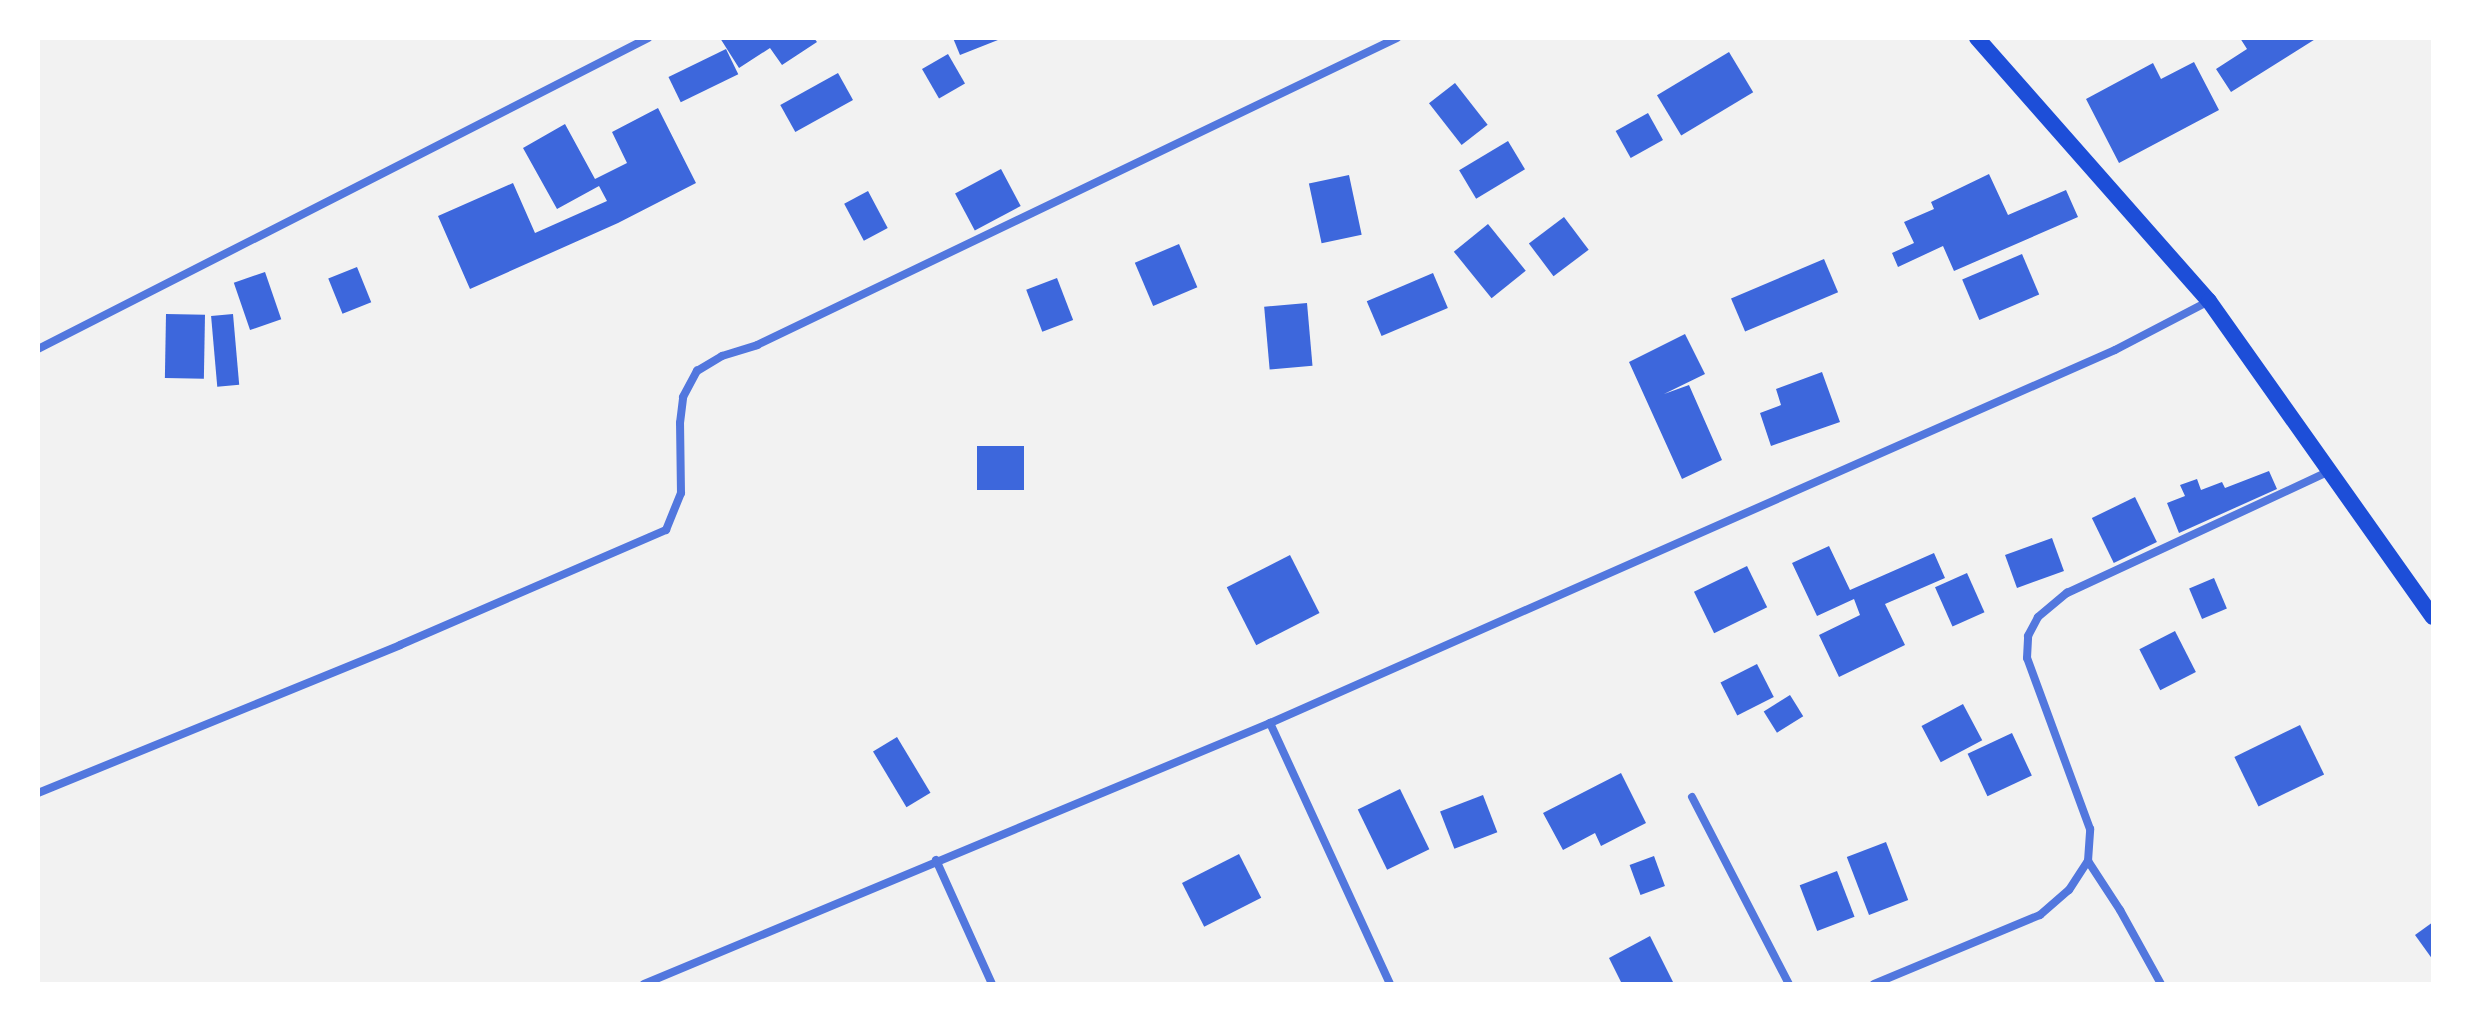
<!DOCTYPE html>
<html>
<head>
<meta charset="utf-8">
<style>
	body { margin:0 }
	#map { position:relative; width:2471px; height:1022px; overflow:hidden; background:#f2f2f2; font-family:"PT Sans",sans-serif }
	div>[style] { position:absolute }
	.building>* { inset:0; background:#3d67dc; transform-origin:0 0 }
	.minor>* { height:8px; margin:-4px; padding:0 4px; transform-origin:4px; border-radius:4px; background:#5277de }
	.secondary>* { height:16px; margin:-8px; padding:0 8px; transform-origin:8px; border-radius:8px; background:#1d4ed8 }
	span { translate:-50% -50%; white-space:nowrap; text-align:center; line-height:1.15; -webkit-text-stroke:7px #fff; paint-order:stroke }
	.frame { position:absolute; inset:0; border:40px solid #fff; pointer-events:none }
</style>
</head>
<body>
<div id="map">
	<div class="building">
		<i style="clip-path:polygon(720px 38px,814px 38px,817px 42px,782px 65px,770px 48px,739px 68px)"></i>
		<i style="clip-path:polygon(953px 38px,1003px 38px,960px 55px)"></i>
		<i style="clip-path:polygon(2240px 38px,2317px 38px,2231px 92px,2216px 69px,2247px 49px)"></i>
		<i style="left:726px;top:49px;width:28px;height:64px;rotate:64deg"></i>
		<i style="left:1729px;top:52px;width:47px;height:84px;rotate:59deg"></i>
		<i style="left:948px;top:54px;width:34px;height:30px;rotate:60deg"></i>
		<i style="clip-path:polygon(2194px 62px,2219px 110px,2119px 163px,2086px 99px,2153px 63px,2161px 79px)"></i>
		<i style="left:838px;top:73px;width:31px;height:66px;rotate:61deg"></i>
		<i style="left:1455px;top:83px;width:53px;height:33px;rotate:52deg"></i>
		<i style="clip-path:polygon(658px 108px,696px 183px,618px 223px,470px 289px,438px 216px,513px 183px,535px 233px,607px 201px,599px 186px,557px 209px,523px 148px,565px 124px,595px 179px,627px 163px,612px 132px)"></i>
		<i style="left:1648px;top:113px;width:31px;height:37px;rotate:61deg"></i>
		<i style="left:1508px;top:141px;width:33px;height:57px;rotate:59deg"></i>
		<i style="left:1001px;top:169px;width:42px;height:52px;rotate:62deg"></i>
		<i style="clip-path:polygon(1989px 174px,2008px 215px,2066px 190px,2078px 217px,1954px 271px,1943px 246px,1898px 267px,1892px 253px,1914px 243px,1904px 222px,1934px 209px,1931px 202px)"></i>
		<i style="left:1349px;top:175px;width:61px;height:41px;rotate:78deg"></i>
		<i style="left:868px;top:191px;width:42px;height:27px;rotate:62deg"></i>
		<i style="left:1564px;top:217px;width:41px;height:44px;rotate:53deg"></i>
		<i style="left:1488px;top:224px;width:60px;height:44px;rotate:51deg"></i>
		<i style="left:1179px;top:244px;width:47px;height:48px;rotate:67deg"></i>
		<i style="left:2022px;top:254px;width:44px;height:65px;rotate:67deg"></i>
		<i style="left:1824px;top:259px;width:36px;height:101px;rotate:67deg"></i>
		<i style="left:357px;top:267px;width:38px;height:31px;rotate:68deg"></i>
		<i style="left:265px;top:272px;width:50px;height:33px;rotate:71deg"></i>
		<i style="left:1433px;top:273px;width:38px;height:72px;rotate:67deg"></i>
		<i style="left:1057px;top:278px;width:45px;height:33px;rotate:69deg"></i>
		<i style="left:1307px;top:303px;width:63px;height:43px;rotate:85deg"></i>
		<i style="left:166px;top:314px;width:39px;height:64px;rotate:1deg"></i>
		<i style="left:233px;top:314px;width:71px;height:22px;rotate:85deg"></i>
		<i style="clip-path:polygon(1685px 334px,1705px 374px,1664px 394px,1689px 385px,1722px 460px,1682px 479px,1629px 362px)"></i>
		<i style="clip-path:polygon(1822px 372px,1840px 422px,1771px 446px,1760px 413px,1781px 405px,1776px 389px)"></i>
		<i style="left:977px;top:446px;width:47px;height:44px"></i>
		<i style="clip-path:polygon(2269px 471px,2277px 489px,2179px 533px,2167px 503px,2185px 496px,2180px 485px,2197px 479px,2201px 490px,2222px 482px,2225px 488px)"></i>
		<i style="left:2135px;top:497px;width:50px;height:48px;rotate:64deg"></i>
		<i style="left:2052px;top:538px;width:35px;height:50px;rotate:70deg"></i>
		<i style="clip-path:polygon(1829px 546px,1850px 590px,1934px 553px,1945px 578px,1885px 604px,1905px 645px,1839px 677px,1819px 635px,1860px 615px,1854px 599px,1817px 616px,1792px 563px)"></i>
		<i style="left:1290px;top:555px;width:65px;height:71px;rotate:63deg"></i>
		<i style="left:1747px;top:566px;width:46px;height:59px;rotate:64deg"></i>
		<i style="left:1967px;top:573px;width:43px;height:35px;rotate:66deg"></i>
		<i style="left:2214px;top:578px;width:33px;height:27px;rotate:67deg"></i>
		<i style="left:2175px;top:631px;width:46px;height:40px;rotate:63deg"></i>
		<i style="left:1757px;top:664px;width:37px;height:41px;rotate:63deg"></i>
		<i style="left:1790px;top:695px;width:25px;height:31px;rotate:58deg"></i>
		<i style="left:1963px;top:704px;width:41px;height:47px;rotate:62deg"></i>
		<i style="left:2300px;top:725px;width:55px;height:73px;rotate:64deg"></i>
		<i style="left:2012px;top:733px;width:47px;height:49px;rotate:65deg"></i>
		<i style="left:897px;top:737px;width:65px;height:28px;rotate:59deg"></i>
		<i style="clip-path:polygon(1621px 773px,1646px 823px,1601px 846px,1595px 833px,1563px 850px,1543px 813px)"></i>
		<i style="left:1400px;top:789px;width:67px;height:47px;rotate:64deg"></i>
		<i style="left:1483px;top:795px;width:40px;height:46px;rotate:69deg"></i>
		<i style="left:1886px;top:842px;width:62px;height:42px;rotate:69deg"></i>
		<i style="left:1239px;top:854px;width:49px;height:64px;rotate:63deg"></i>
		<i style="left:1654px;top:856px;width:32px;height:26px;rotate:70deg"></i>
		<i style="left:1837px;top:871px;width:49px;height:40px;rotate:69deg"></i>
		<i style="clip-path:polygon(2433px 922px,2433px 960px,2415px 935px)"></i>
		<i style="clip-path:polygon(1650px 936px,1674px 984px,1622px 984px,1609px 958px)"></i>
	</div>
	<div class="minor">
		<i style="left:38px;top:349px;width:685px;rotate:-27.01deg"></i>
		<i style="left:1270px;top:723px;width:287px;rotate:65.3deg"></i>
		<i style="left:38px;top:793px;width:391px;rotate:-22.2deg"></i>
		<i style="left:400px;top:645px;width:290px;rotate:-23.4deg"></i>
		<i style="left:666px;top:530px;width:40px;rotate:-68deg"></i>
		<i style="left:681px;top:493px;width:70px;rotate:-90.8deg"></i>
		<i style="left:680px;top:423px;width:26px;rotate:-83deg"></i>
		<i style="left:683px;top:397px;width:30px;rotate:-62deg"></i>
		<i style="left:697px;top:371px;width:29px;rotate:-31deg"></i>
		<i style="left:722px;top:356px;width:37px;rotate:-17deg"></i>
		<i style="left:757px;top:345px;width:710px;rotate:-25.63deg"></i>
		<i style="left:1692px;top:797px;width:211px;rotate:62.6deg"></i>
		<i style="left:936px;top:860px;width:136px;rotate:65.7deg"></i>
		<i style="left:2088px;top:861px;width:59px;rotate:56.9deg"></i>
		<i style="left:2120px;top:910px;width:85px;rotate:61deg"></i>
		<i style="left:644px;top:984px;width:678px;rotate:-22.63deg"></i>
		<i style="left:1270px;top:723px;width:924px;rotate:-23.82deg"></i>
		<i style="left:2115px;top:350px;width:106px;rotate:-27.5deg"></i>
		<i style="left:1874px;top:984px;width:180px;rotate:-22.6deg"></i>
		<i style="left:2040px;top:915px;width:38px;rotate:-41deg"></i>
		<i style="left:2069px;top:890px;width:35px;rotate:-57deg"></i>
		<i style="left:2088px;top:861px;width:32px;rotate:-86deg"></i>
		<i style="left:2090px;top:829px;width:182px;rotate:-110.2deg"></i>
		<i style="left:2027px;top:658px;width:22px;rotate:-87deg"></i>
		<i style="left:2028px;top:636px;width:21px;rotate:-62deg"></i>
		<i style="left:2038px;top:617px;width:38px;rotate:-40deg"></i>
		<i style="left:2067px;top:593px;width:288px;rotate:-24.9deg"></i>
	</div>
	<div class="secondary">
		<i style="left:1977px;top:38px;width:351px;rotate:48.6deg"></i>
		<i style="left:2209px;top:301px;width:387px;rotate:54.7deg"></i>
	</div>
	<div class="frame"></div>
</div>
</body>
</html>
